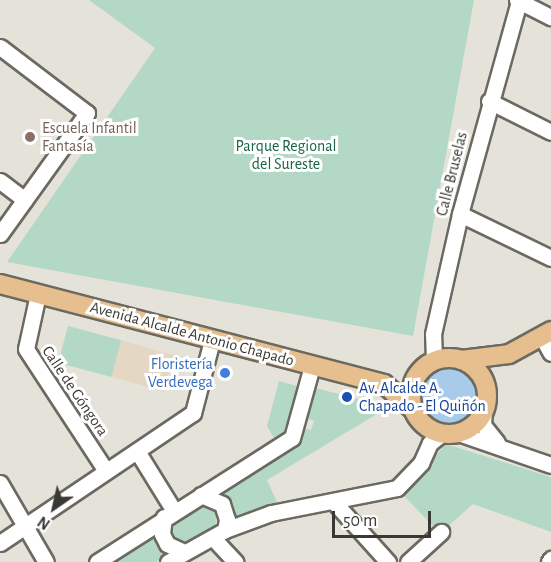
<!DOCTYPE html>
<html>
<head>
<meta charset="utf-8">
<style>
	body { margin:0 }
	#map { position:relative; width:551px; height:562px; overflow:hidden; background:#e5e3d9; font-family:"Alegreya Sans",sans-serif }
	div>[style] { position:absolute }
	.commercial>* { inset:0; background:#e4d7c3; transform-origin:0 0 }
	.green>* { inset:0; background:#b3d8c5; transform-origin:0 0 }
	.water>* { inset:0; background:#a9cbea }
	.round { border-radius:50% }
	.roads { filter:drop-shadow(2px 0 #6b6a61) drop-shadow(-2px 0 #6b6a61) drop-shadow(0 2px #6b6a61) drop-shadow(0 -2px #6b6a61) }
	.minor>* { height:15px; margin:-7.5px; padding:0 7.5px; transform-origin:7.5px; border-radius:7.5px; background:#fff }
	.major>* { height:18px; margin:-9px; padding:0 9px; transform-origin:9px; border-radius:9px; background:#e7bf8f }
	.major>.ring { margin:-9px; padding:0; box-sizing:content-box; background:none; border:18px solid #e7bf8f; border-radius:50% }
	.dots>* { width:16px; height:16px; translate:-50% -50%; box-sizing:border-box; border:3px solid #fff; border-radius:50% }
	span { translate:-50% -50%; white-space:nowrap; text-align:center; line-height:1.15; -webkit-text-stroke:6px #fff; paint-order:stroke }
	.education-label { font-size:16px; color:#785e54 }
	.left { translate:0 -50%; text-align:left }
	.park-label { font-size:16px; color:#196547 }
	.street-label { font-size:16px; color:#393834 }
	.shop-label { font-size:16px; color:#366cbe }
	.right { translate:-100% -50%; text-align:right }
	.transit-label { font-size:16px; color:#164399 }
	.north { position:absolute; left:24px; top:478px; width:60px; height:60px; -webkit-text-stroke:4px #fff; paint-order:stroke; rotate:214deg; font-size:16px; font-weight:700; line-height:24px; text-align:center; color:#393834 }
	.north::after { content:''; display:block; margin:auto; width:21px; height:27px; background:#393834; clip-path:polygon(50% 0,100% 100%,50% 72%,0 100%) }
	.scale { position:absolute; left:332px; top:511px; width:99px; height:27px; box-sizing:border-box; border:3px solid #393834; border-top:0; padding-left:8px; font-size:18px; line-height:21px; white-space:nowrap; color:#393834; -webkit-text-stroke:4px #fff; paint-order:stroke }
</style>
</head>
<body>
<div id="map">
	<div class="commercial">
		<i style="left:121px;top:340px;width:55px;height:38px;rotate:16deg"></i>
	</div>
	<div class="green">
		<i style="clip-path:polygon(89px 0,474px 0,413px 336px,7px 262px,155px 48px)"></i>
		<i style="left:68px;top:326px;width:55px;height:38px;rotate:15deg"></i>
		<i style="clip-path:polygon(279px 381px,301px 387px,287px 432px,275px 440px,267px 426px)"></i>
		<i style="clip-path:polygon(315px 388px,339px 394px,338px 399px,352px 403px,354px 398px,370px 402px,382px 411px,267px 480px,277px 502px,237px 517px,232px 502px,219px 489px,299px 441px,303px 428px,311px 430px,314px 421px,306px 418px)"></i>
		<i style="clip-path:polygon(446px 444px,551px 477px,551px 532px,473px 504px,446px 528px,440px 522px,434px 527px,402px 494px)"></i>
		<i style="clip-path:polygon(202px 504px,217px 512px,215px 527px,188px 544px,176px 540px,171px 524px)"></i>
		<i style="clip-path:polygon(154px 530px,156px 540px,168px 555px,156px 562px,109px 562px)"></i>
	</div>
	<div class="water">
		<i class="round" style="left:418px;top:366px;width:60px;height:60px"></i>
	</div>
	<div class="roads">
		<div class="minor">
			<i style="left:517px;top:0;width:38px;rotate:27deg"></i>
			<i style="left:0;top:47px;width:109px;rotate:37.2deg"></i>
			<i style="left:87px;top:113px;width:149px;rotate:125.7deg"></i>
			<i style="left:489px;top:101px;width:69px;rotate:26.6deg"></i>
			<i style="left:0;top:181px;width:31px;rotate:37deg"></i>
			<i style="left:460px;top:214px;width:101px;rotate:25.8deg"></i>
			<i style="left:38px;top:294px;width:56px;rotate:102.3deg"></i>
			<i style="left:26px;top:349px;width:146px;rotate:56.7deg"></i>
			<i style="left:542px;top:337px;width:18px;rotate:61deg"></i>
			<i style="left:434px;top:360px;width:26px;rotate:-92deg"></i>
			<i style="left:433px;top:334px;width:123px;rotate:-77.3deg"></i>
			<i style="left:460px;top:214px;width:221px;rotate:-74.5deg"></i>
			<i style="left:484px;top:410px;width:15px;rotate:94deg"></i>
			<i style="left:483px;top:425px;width:22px;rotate:51deg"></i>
			<i style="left:458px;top:433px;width:98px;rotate:19deg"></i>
			<i style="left:137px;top:451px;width:70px;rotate:58.3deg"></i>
			<i style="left:0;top:483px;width:91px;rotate:59.8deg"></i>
			<i style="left:201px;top:495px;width:23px;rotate:23deg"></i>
			<i style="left:222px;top:504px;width:16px;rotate:72deg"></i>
			<i style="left:227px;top:519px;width:11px;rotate:100deg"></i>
			<i style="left:334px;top:502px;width:81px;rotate:48deg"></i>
			<i style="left:164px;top:517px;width:17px;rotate:97deg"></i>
			<i style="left:162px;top:534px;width:11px;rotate:63deg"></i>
			<i style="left:167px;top:544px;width:19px;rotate:25deg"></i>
			<i style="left:213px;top:538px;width:33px;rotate:47deg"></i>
			<i style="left:0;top:543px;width:233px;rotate:-34deg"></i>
			<i style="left:193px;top:413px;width:75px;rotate:-75.4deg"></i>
			<i style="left:97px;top:562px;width:231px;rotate:-32.5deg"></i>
			<i style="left:292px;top:438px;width:75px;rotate:-74.5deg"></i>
			<i style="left:168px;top:562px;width:65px;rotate:-29.3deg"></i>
			<i style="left:225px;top:530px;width:49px;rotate:-20.3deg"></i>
			<i style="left:271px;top:513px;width:128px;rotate:-11.2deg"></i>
			<i style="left:397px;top:488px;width:35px;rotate:-46deg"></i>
			<i style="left:421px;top:463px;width:22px;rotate:-66deg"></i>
			<i style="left:430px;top:443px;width:16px;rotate:-38deg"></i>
			<i style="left:408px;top:562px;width:45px;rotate:-42.3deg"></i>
			<i style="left:549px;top:562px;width:4px;rotate:-56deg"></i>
		</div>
		<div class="major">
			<i style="left:0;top:284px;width:397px;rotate:14.6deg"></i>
			<i style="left:384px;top:384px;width:40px;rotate:41deg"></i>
			<i class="ring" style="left:411px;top:358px;width:58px;height:58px"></i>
			<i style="left:461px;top:360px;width:48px;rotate:-7.1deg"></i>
			<i style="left:509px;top:354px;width:48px;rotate:-28.7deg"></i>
		</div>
	</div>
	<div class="dots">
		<i style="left:30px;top:137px;background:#8d6e63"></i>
		<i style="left:225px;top:373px;background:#3f7fe0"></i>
		<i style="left:347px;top:397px;background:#1a4fb4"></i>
	</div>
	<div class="education-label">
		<span class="left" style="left:42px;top:137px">Escuela Infantil<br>Fantasía</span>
	</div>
	<div class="park-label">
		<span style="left:286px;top:155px">Parque Regional<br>del Sureste</span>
	</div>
	<div class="street-label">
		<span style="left:452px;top:174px;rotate:-76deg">Calle Bruselas</span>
		<span style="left:192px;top:334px;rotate:15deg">Avenida Alcalde Antonio Chapado</span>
		<span style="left:75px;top:391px;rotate:56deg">Calle de Góngora</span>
	</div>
	<div class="shop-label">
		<span class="right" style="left:213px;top:373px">Floristería<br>Verdevega</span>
	</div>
	<div class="transit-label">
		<span class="left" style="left:359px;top:397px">Av. Alcalde A.<br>Chapado - El Quiñón</span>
	</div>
	<div class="north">N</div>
	<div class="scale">50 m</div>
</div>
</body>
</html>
